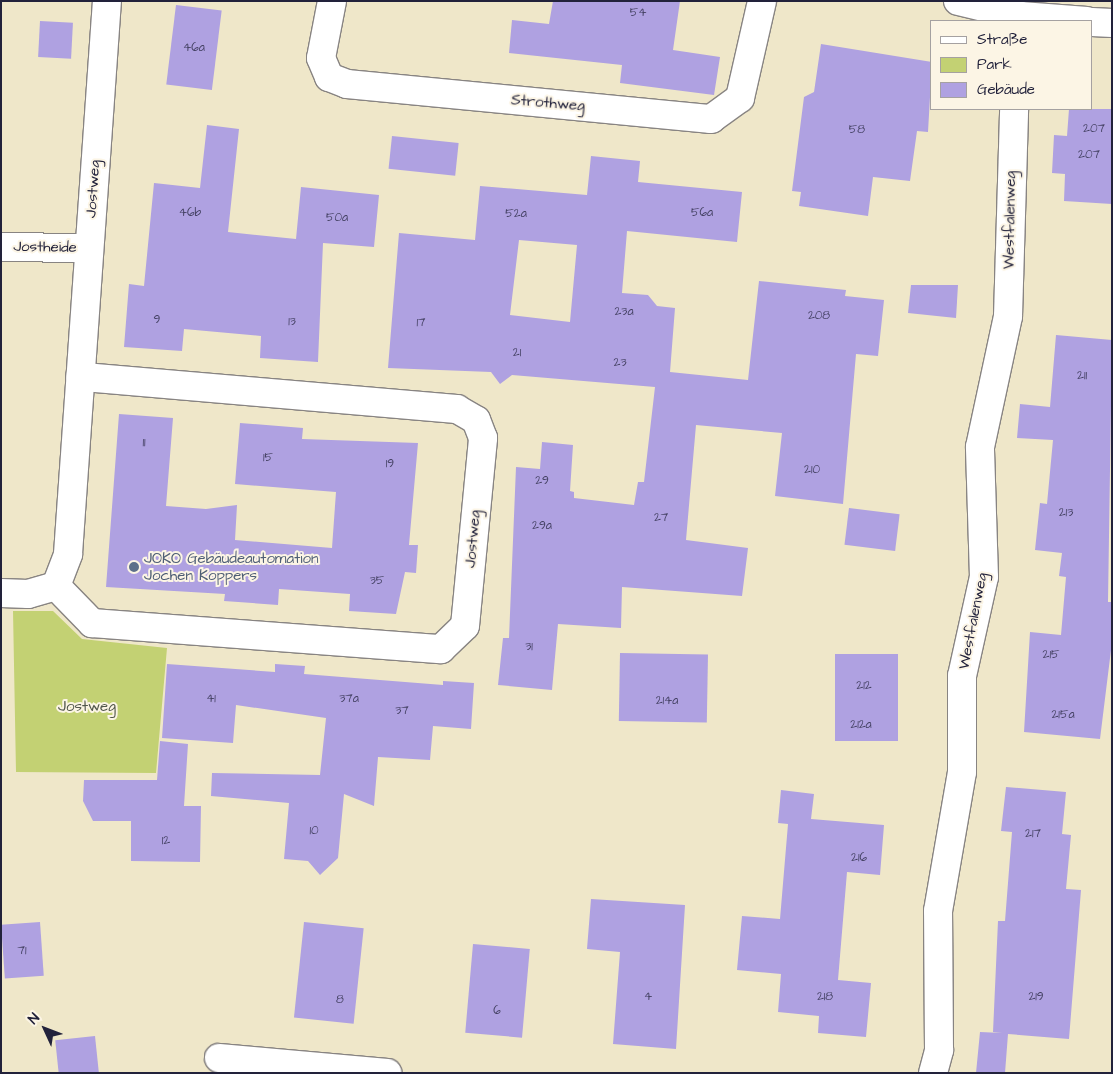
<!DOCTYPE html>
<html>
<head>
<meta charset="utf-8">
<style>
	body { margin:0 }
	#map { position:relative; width:1113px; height:1074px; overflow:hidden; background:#efe7c9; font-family:"Architects Daughter",sans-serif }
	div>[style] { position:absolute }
	.green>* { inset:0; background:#c3d173 }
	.building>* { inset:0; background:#afa1e1; transform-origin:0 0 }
	.roads { filter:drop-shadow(1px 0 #888482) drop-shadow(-1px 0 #888482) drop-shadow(0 1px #888482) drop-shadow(0 -1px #888482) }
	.minor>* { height:28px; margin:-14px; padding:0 14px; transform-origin:14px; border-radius:14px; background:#fff }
	.dots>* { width:14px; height:14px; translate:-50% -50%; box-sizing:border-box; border:2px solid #fcf5e5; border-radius:50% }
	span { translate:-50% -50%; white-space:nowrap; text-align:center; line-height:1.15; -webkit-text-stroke:4px #fcf5e5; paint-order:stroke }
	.number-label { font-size:12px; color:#454264 }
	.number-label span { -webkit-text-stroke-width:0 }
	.street-label { font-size:15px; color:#22223b }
	.service-label { font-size:15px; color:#4e5e75 }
	.left { translate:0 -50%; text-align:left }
	.park-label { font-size:15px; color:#52574c }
	.frame { position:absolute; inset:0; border:2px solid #22223b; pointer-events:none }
	.legend { position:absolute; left:930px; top:20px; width:162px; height:90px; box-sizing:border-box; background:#fcf5e5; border:1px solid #a5a1a1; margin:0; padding:6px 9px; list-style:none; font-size:15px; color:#22223b }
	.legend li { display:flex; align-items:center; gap:10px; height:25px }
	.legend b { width:25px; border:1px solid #a5a1a1 }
	.north { position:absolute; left:20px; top:1004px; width:50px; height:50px; -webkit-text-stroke:4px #fcf5e5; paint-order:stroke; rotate:313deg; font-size:14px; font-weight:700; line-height:20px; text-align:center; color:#22223b }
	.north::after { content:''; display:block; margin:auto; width:18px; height:22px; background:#22223b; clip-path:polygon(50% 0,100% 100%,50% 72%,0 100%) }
</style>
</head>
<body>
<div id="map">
	<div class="green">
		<i style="clip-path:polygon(13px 611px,53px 611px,82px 639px,167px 648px,156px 773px,16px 772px)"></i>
	</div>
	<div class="building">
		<i style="clip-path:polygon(553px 1px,680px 1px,673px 50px,720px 57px,714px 95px,620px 83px,622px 65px,509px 53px,512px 20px,549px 24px)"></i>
		<i style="left:176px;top:5px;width:46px;height:80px;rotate:7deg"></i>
		<i style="left:40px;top:21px;width:33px;height:36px;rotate:3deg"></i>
		<i style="clip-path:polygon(821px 44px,932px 62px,928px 132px,917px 131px,910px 181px,873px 177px,868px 216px,799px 206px,801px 192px,792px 191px,804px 97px,814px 92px)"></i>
		<i style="clip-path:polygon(1069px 109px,1112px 109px,1112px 204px,1064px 201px,1065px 174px,1052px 173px,1054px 135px,1067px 136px)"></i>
		<i style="clip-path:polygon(207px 125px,239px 129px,228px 232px,296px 239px,301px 187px,379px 195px,374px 247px,323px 243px,318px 362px,260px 358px,261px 336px,184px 329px,182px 351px,124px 347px,129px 284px,144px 286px,154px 183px,200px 188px)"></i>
		<i style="left:392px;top:136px;width:67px;height:33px;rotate:6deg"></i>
		<i style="clip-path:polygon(evenodd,591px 156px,640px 161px,638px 182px,742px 192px,737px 242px,627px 231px,622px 293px,648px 295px,657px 306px,675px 308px,670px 372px,748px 380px,759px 281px,846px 290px,845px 296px,884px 300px,878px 356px,856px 354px,843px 504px,775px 496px,782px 433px,696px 425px,686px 540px,748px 548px,742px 596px,622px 587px,621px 628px,558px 624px,552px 690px,498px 685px,503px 638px,509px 638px,516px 467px,540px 469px,542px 442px,573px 445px,570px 491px,574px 492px,574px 498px,634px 505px,638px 482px,644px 482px,655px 387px,512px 375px,500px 384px,491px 372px,388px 368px,399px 233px,475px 240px,480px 186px,587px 195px,591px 156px,519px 240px,577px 245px,570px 322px,510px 315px,519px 240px)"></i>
		<i style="clip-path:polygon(911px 285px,958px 285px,956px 318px,908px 313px)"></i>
		<i style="clip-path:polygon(1056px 335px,1112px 340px,1108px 602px,1112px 602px,1112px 642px,1100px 739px,1024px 732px,1030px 632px,1061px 635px,1066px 577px,1059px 576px,1062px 553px,1035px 550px,1040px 503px,1047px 504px,1053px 440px,1017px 438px,1020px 404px,1050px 407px)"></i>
		<i style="clip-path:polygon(119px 414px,173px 418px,166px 506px,206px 509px,237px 505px,235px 540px,332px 548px,336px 492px,235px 484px,240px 423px,303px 428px,302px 439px,418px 443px,409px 545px,418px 545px,416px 573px,405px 572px,396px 614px,349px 611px,350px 594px,279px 589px,278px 605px,224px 601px,225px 594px,106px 587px)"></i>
		<i style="left:849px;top:508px;width:51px;height:37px;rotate:7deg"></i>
		<i style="left:620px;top:653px;width:88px;height:68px;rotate:1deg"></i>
		<i style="left:835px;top:654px;width:63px;height:87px"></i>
		<i style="clip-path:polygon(167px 664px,275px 672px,275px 664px,305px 666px,304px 674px,443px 685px,443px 681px,474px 683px,471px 729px,433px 726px,430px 760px,378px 757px,374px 806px,344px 794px,338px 858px,320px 875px,308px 861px,284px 859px,289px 803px,211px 796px,212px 773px,320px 775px,326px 718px,236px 705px,233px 743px,162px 738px)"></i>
		<i style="clip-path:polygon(160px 741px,188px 744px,184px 806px,201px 806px,200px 862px,131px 861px,131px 821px,93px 821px,83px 801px,84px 780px,157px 780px)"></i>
		<i style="clip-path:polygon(1006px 787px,1066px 792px,1062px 834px,1071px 835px,1066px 889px,1081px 890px,1069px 1039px,1008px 1034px,1005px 1073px,976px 1073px,980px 1032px,1002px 1033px,993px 1032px,998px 921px,1005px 921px,1012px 832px,1001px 831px)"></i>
		<i style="clip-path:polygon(781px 790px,814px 794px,811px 819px,884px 825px,880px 875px,847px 872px,838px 980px,871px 983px,866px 1037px,818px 1033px,819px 1016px,778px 1012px,781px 974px,737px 970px,742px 916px,780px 919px,788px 824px,778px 823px)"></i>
		<i style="clip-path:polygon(591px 899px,685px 905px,676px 1049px,613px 1044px,620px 952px,587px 949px)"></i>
		<i style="left:40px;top:922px;width:54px;height:39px;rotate:86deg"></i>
		<i style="left:304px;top:922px;width:60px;height:96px;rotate:6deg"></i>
		<i style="left:473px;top:944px;width:57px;height:89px;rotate:5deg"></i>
		<i style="left:95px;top:1036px;width:37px;height:40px;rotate:84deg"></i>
	</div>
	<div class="roads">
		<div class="minor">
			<i style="left:332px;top:1px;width:58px;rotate:100.9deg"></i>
			<i style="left:321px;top:58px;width:21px;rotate:67deg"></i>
			<i style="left:329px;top:77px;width:19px;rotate:21deg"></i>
			<i style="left:347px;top:84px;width:366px;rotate:5.5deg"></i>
			<i style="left:711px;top:119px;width:36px;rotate:-36deg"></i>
			<i style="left:740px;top:98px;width:99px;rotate:-77.2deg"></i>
			<i style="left:958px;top:1px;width:65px;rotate:13.4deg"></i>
			<i style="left:1021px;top:16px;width:66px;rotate:4.3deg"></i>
			<i style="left:1092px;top:22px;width:20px;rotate:3deg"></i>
			<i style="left:1px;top:247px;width:88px;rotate:0.7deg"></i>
			<i style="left:56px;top:586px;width:34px;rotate:-69deg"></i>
			<i style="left:68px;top:554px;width:554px;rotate:-85.97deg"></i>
			<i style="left:1px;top:593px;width:27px;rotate:2deg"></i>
			<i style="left:28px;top:594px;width:29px;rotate:-16deg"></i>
			<i style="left:56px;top:586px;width:52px;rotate:45.8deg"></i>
			<i style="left:92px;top:623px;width:350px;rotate:4.3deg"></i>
			<i style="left:441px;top:649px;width:33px;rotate:-44deg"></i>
			<i style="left:465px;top:626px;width:189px;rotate:-84.5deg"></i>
			<i style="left:483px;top:438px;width:19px;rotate:-111deg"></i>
			<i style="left:476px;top:420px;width:22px;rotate:-150deg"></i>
			<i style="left:457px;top:409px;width:378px;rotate:-175.1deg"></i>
			<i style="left:219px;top:1058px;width:169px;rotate:5.1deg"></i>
			<i style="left:933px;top:1073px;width:24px;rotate:-75deg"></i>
			<i style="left:939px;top:1050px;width:139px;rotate:-90.4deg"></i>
			<i style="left:938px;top:911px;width:141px;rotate:-80.2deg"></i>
			<i style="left:962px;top:772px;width:96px;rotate:-90deg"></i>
			<i style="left:962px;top:676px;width:101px;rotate:-77.5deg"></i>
			<i style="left:984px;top:577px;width:130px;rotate:-91.8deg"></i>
			<i style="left:980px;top:447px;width:134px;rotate:-77.9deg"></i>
			<i style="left:1008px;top:316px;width:207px;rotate:-88.3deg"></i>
		</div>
	</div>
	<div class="dots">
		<i style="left:134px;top:567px;background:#5c6f8a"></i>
	</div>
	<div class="number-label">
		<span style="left:638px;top:13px">54</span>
		<span style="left:194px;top:48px">46a</span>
		<span style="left:1094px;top:129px">207</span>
		<span style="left:857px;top:130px">58</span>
		<span style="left:1089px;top:155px">207</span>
		<span style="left:190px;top:213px">46b</span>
		<span style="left:702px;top:213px">56a</span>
		<span style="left:516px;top:214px">52a</span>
		<span style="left:337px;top:218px">50a</span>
		<span style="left:624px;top:312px">23a</span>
		<span style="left:819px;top:316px">208</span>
		<span style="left:157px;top:320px">9</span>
		<span style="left:292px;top:322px">13</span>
		<span style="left:421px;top:323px">17</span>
		<span style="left:517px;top:353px">21</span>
		<span style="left:620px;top:363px">23</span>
		<span style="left:1082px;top:376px">211</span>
		<span style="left:144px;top:443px">11</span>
		<span style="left:268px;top:458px">15</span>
		<span style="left:390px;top:464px">19</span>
		<span style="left:812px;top:470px">210</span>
		<span style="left:542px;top:481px">29</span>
		<span style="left:1066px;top:513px">213</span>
		<span style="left:661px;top:518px">27</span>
		<span style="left:542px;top:526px">29a</span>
		<span style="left:377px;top:581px">35</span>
		<span style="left:529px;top:647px">31</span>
		<span style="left:1051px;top:655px">215</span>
		<span style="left:864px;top:686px">212</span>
		<span style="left:211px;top:699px">41</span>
		<span style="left:349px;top:699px">37a</span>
		<span style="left:667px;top:701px">214a</span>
		<span style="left:402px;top:711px">37</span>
		<span style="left:1063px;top:715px">215a</span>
		<span style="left:861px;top:725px">212a</span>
		<span style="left:314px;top:831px">10</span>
		<span style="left:1033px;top:834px">217</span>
		<span style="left:166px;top:841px">12</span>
		<span style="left:859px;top:858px">216</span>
		<span style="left:22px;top:951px">71</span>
		<span style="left:648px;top:997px">4</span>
		<span style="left:825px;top:997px">218</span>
		<span style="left:1036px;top:997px">219</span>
		<span style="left:340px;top:1000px">8</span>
		<span style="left:497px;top:1011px">6</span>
	</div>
	<div class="street-label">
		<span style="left:548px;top:103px;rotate:5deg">Strothweg</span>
		<span style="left:93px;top:189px;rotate:-86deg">Jostweg</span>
		<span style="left:1010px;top:220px;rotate:-89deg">Westfalenweg</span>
		<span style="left:45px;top:247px;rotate:1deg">Jostheide</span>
		<span style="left:473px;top:539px;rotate:-85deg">Jostweg</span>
		<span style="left:973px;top:621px;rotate:-79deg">Westfalenweg</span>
	</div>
	<div class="service-label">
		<span class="left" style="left:144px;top:567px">JOKO Gebäudeautomation<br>Jochen Koppers</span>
	</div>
	<div class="park-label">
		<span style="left:87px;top:707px">Jostweg</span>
	</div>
	<div class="frame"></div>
	<ul class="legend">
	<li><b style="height:6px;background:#fff"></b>Straße</li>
	<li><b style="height:14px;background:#c3d173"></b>Park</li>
	<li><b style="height:14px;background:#afa1e1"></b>Gebäude</li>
	</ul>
	<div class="north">N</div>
</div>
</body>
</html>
